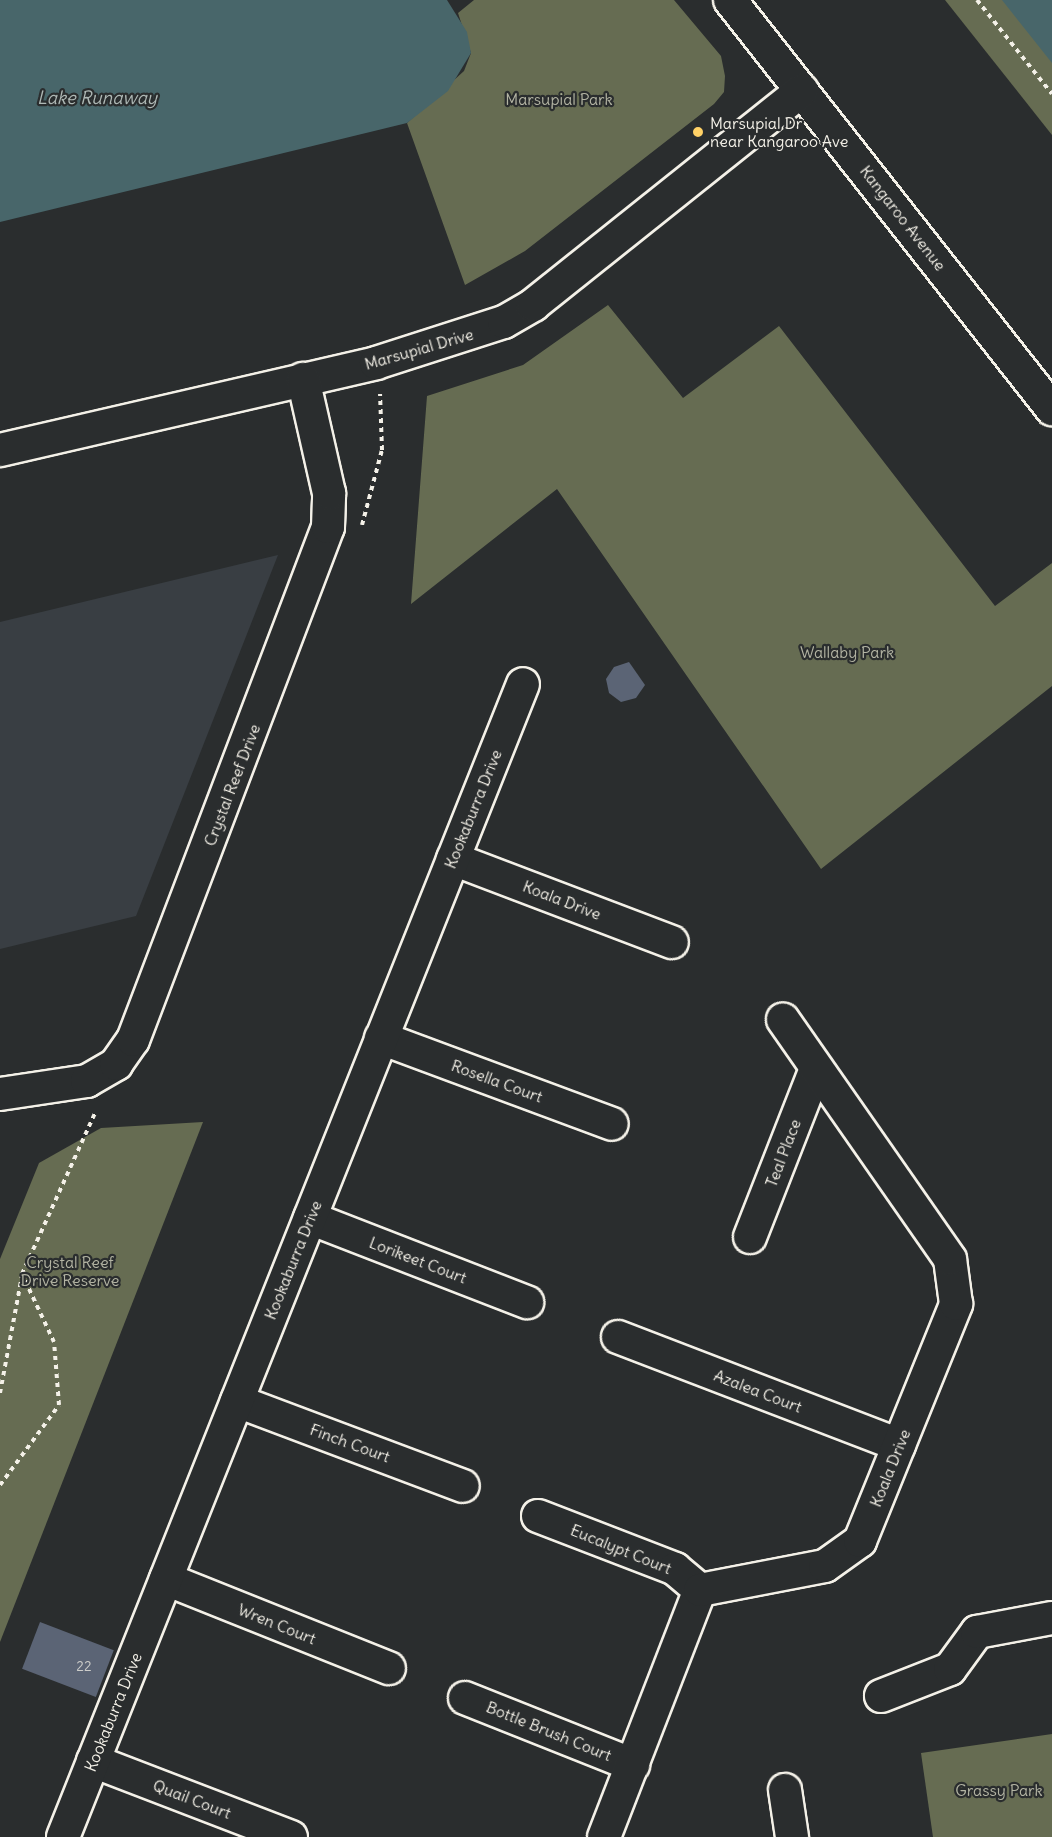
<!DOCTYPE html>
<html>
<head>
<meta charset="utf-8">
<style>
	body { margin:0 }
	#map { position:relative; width:1052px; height:1837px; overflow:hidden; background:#2a2d2e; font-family:Delius,sans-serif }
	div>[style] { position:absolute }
	.built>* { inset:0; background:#393e43 }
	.green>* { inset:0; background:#666c52 }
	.water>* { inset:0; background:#48666a }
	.building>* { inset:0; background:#5b6475; transform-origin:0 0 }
	.path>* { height:4px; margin-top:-2px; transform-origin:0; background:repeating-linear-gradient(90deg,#f4f1e8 0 4.5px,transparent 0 9px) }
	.roads { filter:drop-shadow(2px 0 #f4f1e8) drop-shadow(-2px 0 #f4f1e8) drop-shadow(0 2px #f4f1e8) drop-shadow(0 -2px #f4f1e8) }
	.minor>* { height:32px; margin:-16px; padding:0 16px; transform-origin:16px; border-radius:16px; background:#2a2d2e }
	.dots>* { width:16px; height:16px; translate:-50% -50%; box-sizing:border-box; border:3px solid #2a2d2e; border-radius:50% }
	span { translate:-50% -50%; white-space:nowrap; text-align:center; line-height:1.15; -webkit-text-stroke:4.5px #2a2d2e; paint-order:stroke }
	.number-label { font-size:14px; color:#cececb }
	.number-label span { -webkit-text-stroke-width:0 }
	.park-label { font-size:16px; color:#b4b5a4 }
	.poi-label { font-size:16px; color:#f4f1e8 }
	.left { translate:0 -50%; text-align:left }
	.street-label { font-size:16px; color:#f4f1e8 }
	.water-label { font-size:18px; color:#afb9b6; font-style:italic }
</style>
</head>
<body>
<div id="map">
	<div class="built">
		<i style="clip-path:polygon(278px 555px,136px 916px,0 949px,0 622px)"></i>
	</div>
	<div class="green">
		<i style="clip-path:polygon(474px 0,674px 0,721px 56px,725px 76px,724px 92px,714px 104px,525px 251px,465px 285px,407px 123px,464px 71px,471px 53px,458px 13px)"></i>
		<i style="clip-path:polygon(945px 0,1052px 0,1052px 135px)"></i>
		<i style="clip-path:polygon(608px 305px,683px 398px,779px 326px,995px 606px,1052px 563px,1052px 686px,821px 869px,557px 489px,411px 604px,427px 396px,523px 365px)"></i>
		<i style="clip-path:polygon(203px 1122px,0 1642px,0 1259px,39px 1163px,101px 1128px)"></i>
		<i style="clip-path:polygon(1052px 1734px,1052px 1837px,933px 1837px,921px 1753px)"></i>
	</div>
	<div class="water">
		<i style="clip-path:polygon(0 0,447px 0,467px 32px,471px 53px,448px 91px,407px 123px,0 222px)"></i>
		<i style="clip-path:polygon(1002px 0,1052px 0,1052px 63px)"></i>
	</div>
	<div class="building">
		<i style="clip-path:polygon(629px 662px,645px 685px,636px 698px,621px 702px,609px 693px,606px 679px,614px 667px)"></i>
		<i style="left:40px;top:1622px;width:79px;height:50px;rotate:21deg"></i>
	</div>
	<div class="path">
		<i style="left:977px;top:0;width:120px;rotate:51.4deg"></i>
		<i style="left:362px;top:525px;width:78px;rotate:-75.1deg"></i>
		<i style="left:382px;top:450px;width:56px;rotate:-92deg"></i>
		<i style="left:0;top:1393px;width:119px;rotate:-79.4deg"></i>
		<i style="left:0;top:1485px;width:99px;rotate:-53.6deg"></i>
		<i style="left:59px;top:1405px;width:63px;rotate:-94.5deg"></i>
		<i style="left:54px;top:1342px;width:75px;rotate:-115.2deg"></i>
		<i style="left:22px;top:1274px;width:179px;rotate:-65.6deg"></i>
	</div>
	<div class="roads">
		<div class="minor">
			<i style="left:730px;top:0;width:521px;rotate:51.79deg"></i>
			<i style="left:0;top:450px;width:386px;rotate:-13deg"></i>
			<i style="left:376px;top:363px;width:134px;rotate:-17.8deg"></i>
			<i style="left:504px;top:322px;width:34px;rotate:-30deg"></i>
			<i style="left:533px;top:305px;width:344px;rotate:-38.6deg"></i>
			<i style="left:453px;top:859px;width:234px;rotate:20.8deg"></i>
			<i style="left:381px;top:1038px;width:246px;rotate:20.4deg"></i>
			<i style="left:0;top:1094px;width:88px;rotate:-8.5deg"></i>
			<i style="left:87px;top:1081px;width:34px;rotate:-30deg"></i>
			<i style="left:116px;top:1064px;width:29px;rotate:-55deg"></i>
			<i style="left:133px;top:1040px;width:549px;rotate:-69.19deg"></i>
			<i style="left:328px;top:527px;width:34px;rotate:-88deg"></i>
			<i style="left:329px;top:493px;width:117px;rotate:-102.8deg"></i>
			<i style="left:310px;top:1218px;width:233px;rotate:21.2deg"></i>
			<i style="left:750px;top:1237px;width:180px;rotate:-68.6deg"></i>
			<i style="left:618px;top:1337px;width:301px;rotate:21deg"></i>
			<i style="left:237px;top:1401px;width:241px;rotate:20.6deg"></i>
			<i style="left:538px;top:1516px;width:147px;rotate:21.1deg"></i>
			<i style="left:675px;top:1569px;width:33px;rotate:40deg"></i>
			<i style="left:166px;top:1579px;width:240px;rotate:21.8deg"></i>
			<i style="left:881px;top:1696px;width:74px;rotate:-21.4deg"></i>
			<i style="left:950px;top:1669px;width:46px;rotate:-53.9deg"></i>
			<i style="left:977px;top:1632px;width:76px;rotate:-10.6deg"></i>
			<i style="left:465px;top:1698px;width:181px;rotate:21.7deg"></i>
			<i style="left:93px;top:1761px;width:212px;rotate:21deg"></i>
			<i style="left:785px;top:1790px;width:48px;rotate:81.5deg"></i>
			<i style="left:63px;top:1837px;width:1241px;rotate:-68.25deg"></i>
			<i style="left:604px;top:1837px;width:265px;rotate:-68.8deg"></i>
			<i style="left:700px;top:1590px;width:127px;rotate:-10.9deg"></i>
			<i style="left:825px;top:1566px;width:43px;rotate:-35.5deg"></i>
			<i style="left:860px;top:1541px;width:256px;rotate:-67.9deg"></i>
			<i style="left:956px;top:1304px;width:45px;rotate:-97.6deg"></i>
			<i style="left:950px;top:1259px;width:292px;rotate:-124.9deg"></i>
		</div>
	</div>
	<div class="dots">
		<i style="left:698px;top:132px;background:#ffd166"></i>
	</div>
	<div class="number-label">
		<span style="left:84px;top:1666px">22</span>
	</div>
	<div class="park-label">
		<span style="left:559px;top:99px">Marsupial Park</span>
		<span style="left:847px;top:652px">Wallaby Park</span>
		<span style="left:70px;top:1271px">Crystal Reef<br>Drive Reserve</span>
		<span style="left:999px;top:1790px">Grassy Park</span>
	</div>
	<div class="poi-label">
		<span class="left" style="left:710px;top:132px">Marsupial Dr<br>near Kangaroo Ave</span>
	</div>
	<div class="street-label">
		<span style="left:903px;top:218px;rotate:52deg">Kangaroo Avenue</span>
		<span style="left:419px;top:349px;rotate:-16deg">Marsupial Drive</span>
		<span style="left:232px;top:785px;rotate:-69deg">Crystal Reef Drive</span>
		<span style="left:473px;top:809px;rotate:-68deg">Kookaburra Drive</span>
		<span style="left:562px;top:900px;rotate:21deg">Koala Drive</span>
		<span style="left:497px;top:1081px;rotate:20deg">Rosella Court</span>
		<span style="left:783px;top:1153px;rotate:-69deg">Teal Place</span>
		<span style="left:293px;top:1260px;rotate:-68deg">Kookaburra Drive</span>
		<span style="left:418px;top:1260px;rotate:21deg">Lorikeet Court</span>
		<span style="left:758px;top:1391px;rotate:21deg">Azalea Court</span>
		<span style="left:350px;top:1443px;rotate:20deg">Finch Court</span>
		<span style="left:890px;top:1468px;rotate:-68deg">Koala Drive</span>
		<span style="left:621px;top:1549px;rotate:22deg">Eucalypt Court</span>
		<span style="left:277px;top:1624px;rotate:22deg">Wren Court</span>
		<span style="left:113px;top:1712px;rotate:-68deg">Kookaburra Drive</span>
		<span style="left:549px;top:1731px;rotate:22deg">Bottle Brush Court</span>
		<span style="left:192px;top:1799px;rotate:21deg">Quail Court</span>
	</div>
	<div class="water-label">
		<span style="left:97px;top:98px">Lake Runaway</span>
	</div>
</div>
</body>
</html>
